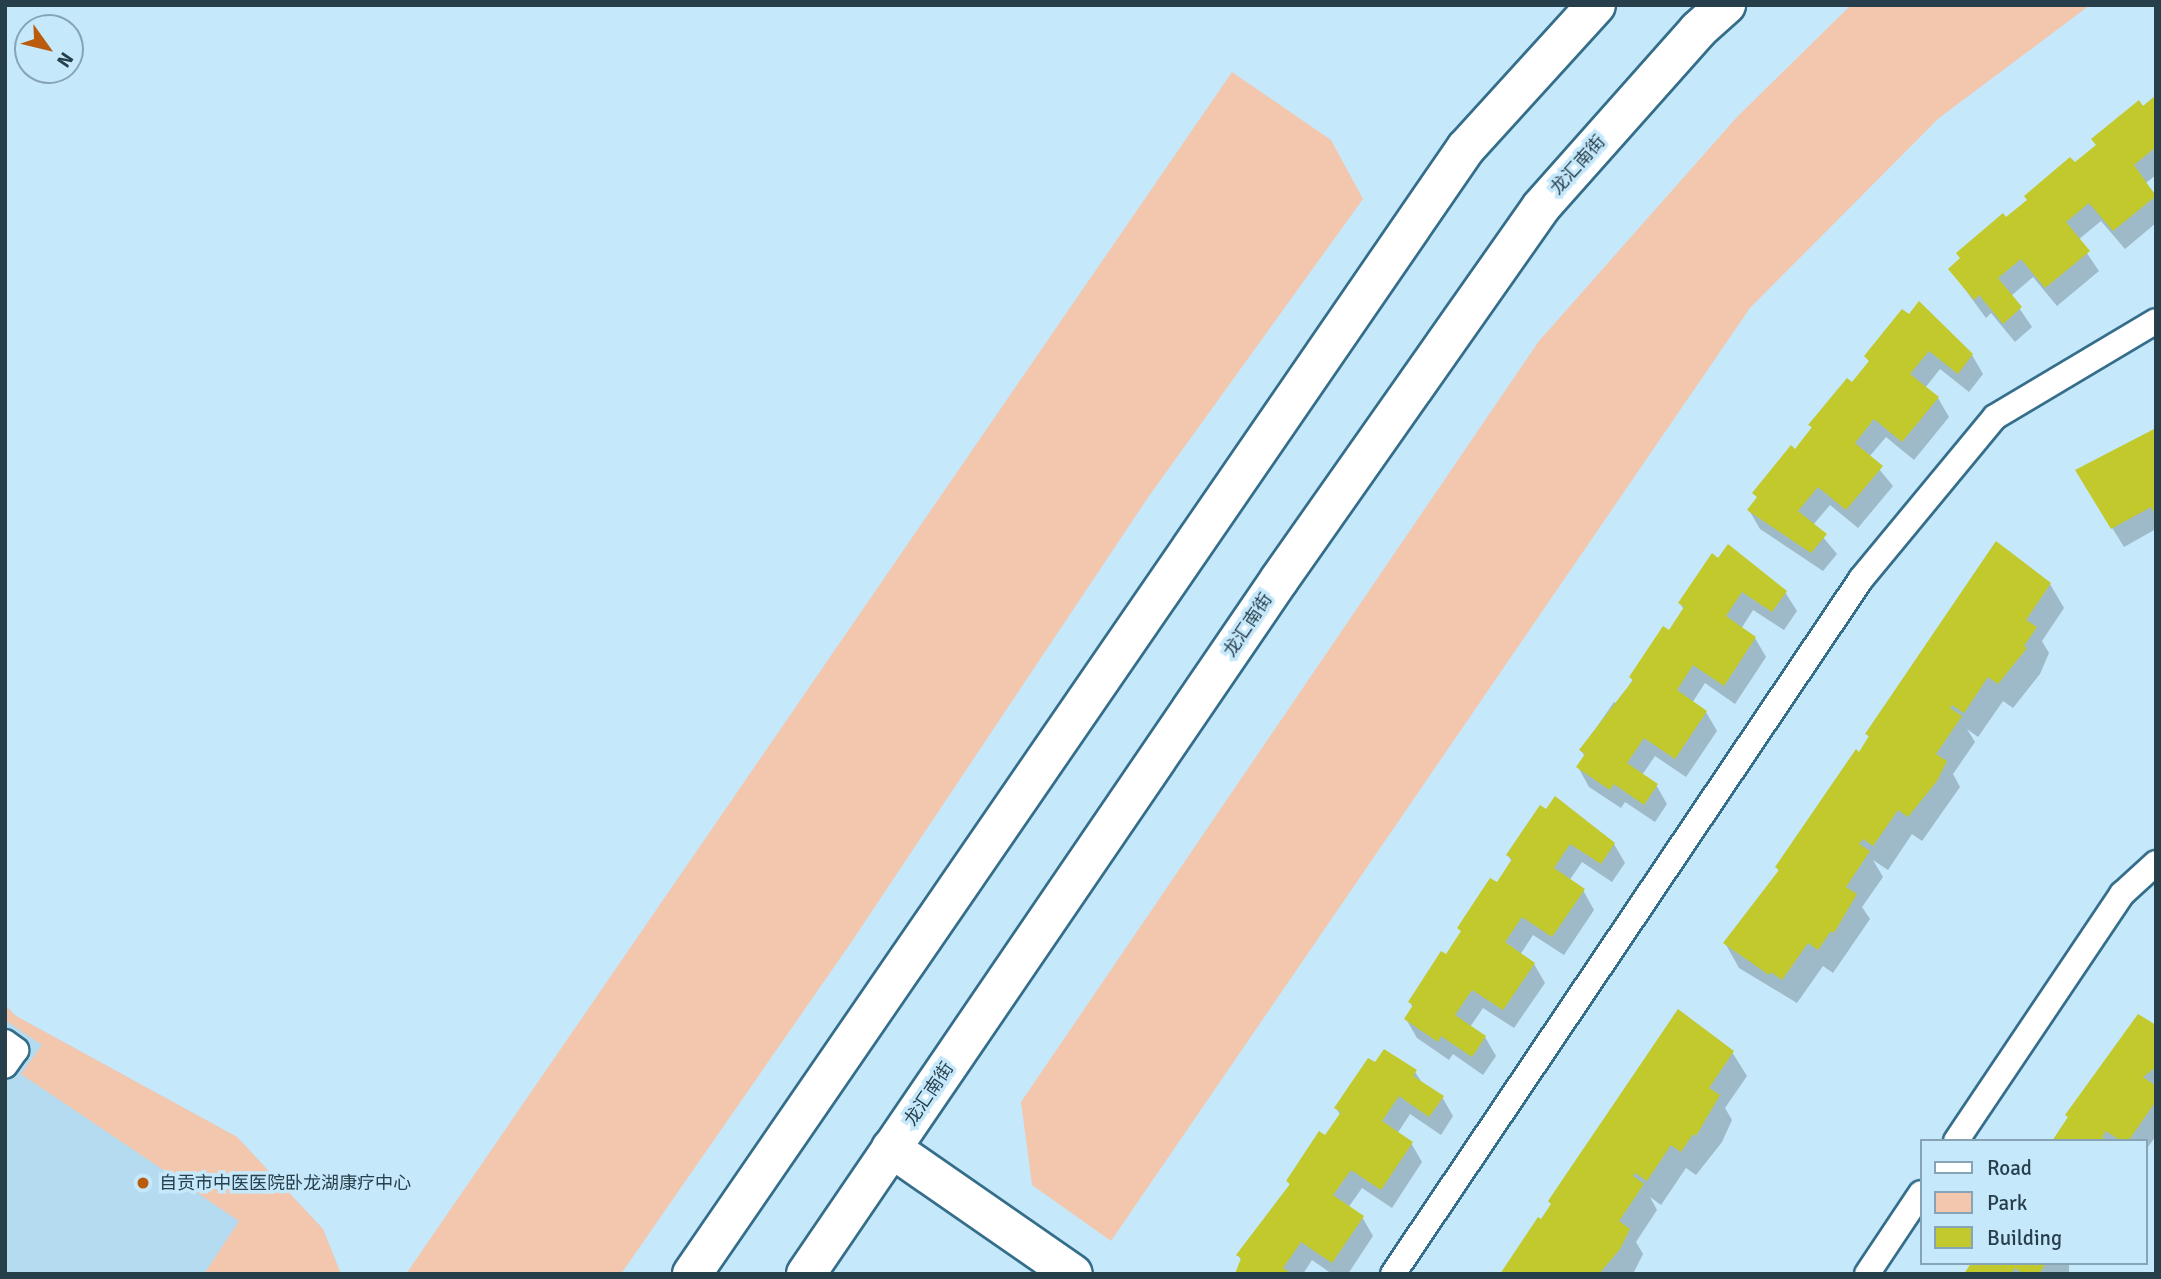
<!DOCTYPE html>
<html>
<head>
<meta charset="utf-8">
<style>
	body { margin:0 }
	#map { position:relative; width:2161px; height:1279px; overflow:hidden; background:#c6e8fb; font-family:Signika,"Noto Sans SC",sans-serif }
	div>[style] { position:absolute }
	.built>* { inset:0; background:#b4dbef }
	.green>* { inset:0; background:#f3c7ad }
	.shadow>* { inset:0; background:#0003; transform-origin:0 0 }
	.building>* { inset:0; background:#c2c92d }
	.roads { filter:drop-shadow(2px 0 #356e8a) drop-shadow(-2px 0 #356e8a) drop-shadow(0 2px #356e8a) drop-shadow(0 -2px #356e8a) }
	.lane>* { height:24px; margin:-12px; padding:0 12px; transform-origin:12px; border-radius:12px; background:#fff }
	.street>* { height:38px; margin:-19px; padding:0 19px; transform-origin:19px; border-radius:19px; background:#fff }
	.secondary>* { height:38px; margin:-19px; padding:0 19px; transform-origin:19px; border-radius:19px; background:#fff }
	.dots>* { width:19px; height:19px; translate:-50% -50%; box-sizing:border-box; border:4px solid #c6e8fb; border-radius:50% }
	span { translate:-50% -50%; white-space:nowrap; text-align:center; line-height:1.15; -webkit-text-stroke:7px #c6e8fb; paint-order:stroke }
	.street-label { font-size:18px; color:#273f4b }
	.poi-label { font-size:18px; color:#273f4b }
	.left { translate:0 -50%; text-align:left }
	.frame { position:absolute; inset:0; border:7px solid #273f4b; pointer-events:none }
	.legend { position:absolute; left:1920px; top:1139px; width:228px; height:126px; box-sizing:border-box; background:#c6e8fb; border:2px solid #86a4b5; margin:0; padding:9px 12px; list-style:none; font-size:21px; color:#273f4b }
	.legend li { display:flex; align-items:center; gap:14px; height:35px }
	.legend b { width:35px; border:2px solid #86a4b5 }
	.north { position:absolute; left:14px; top:14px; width:70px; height:70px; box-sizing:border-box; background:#c6e8fb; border:2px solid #86a4b5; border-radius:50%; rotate:124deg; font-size:19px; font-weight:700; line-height:28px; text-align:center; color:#273f4b }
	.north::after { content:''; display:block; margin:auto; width:24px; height:32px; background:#ba5c0e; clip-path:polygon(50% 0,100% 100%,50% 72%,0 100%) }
</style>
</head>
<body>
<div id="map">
	<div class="built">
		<i style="clip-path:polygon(5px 1005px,16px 1016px,237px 1137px,323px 1229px,341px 1274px,5px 1274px)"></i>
	</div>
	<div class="green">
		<i style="clip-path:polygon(1851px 5px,2090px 5px,1939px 118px,1750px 308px,1111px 1241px,1032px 1185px,1021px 1102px,1539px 341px,1737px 117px)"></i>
		<i style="clip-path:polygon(1232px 72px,1331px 140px,1363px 199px,1149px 496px,850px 944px,621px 1274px,406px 1274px)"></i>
		<i style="clip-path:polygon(5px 1005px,16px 1016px,237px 1137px,323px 1229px,341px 1274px,204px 1274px,239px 1221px,21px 1074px,42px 1045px,5px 1020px)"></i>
	</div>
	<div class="shadow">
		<i style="clip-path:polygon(2156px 98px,2156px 175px,2146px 183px,2156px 195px,2156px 223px,2125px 249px,2101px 221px,2078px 240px,2099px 271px,2057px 306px,2033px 277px,2011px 296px,2032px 327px,2015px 342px,1991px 313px,1986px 318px,1950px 269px)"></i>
		<i style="clip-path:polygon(1902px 311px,1972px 355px,1983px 374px,1969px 392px,1940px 369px,1925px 388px,1938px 398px,1949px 417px,1914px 460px,1886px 437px,1869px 457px,1893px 486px,1858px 528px,1830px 505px,1813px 525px,1837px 554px,1823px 571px,1760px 529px,1749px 510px,1758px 499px,1754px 493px,1795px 452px,1813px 429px,1810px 425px,1852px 385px,1870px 363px,1866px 356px)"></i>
		<i style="clip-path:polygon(2156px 430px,2156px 529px,2124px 547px,2077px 471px)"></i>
		<i style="clip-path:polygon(1712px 556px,1785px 592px,1797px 611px,1784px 630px,1753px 610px,1741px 629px,1755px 638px,1766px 657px,1735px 704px,1705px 683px,1692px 703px,1706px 712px,1717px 731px,1686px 777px,1655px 756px,1642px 775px,1656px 785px,1667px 804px,1655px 822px,1625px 802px,1621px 808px,1589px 787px,1578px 767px,1585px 757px,1581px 750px,1614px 702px,1618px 704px,1663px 629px,1669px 633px,1684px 610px,1680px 603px)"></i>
		<i style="clip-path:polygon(2050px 584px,2064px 608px,2042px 641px,2049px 653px,2040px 674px,2013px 708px,2003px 701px,1978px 737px,1967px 729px,1975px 742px,1953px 774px,1960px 787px,1922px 841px,1912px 834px,1888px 870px,1873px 860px,1883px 877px,1862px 907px,1870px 919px,1833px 973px,1823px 966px,1797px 1003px,1739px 968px,1725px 943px,1780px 872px,1777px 868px,1870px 738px,1867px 734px)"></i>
		<i style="clip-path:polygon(1540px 807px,1614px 844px,1625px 863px,1612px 882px,1582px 862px,1569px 881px,1583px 890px,1594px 910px,1564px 955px,1533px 935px,1520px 955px,1534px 964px,1545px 983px,1514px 1028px,1483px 1008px,1470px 1027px,1485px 1037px,1496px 1056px,1483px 1075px,1453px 1054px,1449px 1060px,1417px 1038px,1406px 1019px,1413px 1008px,1410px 1002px,1446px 957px,1462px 933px,1459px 928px,1497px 885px,1512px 862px,1508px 855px)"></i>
		<i style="clip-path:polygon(2156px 1027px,2156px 1136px,2145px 1151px,2145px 1141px,2054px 1141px)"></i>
		<i style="clip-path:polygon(1732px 1052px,1747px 1076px,1725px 1108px,1732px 1120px,1722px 1142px,1696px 1175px,1686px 1168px,1661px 1205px,1650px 1197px,1657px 1210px,1636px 1242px,1643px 1254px,1633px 1274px,1502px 1274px,1542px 1222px)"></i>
		<i style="clip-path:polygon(1375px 1065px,1415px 1072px,1423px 1084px,1442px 1097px,1453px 1116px,1441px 1135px,1410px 1114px,1397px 1134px,1411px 1143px,1422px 1162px,1392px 1208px,1362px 1188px,1348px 1208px,1362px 1217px,1373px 1236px,1348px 1274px,1332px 1274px,1312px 1260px,1303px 1274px,1235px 1274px,1242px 1261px,1238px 1255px,1290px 1186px,1288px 1181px,1341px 1116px,1336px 1108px)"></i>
		<i style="left:1973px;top:1263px;width:96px;height:13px"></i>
	</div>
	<div class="building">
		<i style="clip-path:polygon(2156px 95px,2156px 147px,2134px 165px,2156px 196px,2113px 231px,2089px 203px,2066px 222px,2090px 251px,2045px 288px,2021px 259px,1998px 278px,2022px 307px,2003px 324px,1979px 295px,1974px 300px,1948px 269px,1960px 258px,1956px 253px,2003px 213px,2006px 217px,2027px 200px,2024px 196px,2070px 157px,2075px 162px,2096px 145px,2091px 139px,2139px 100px,2143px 106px)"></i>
		<i style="clip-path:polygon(1919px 301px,1973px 354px,1958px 374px,1929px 351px,1910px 374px,1939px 397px,1902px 442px,1874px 419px,1855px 443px,1883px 466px,1846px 510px,1818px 487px,1798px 511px,1827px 534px,1811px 553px,1747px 510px,1757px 497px,1752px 493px,1791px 445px,1795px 449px,1812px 427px,1808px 425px,1847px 378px,1852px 382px,1869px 361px,1864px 356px,1902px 309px,1909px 314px)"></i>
		<i style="clip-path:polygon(2156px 428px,2156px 516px,2151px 507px,2111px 529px,2075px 470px)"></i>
		<i style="clip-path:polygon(1996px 541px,2051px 583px,2026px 620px,2037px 627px,2024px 646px,2027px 648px,1998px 684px,1988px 677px,1964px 713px,1952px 705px,1950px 708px,1962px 716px,1936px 754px,1947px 761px,1937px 781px,1908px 817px,1898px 810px,1873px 846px,1863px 839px,1859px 844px,1870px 851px,1846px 887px,1857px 894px,1834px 933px,1831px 931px,1818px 950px,1808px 943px,1782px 980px,1771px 972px,1769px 975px,1723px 943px,1779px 870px,1775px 867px,1856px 749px,1859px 752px,1869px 736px,1865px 734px)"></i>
		<i style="clip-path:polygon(1728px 544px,1787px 591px,1772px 612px,1742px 592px,1726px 616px,1756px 637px,1724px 686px,1693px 665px,1677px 690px,1707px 711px,1675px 759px,1644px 738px,1627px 763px,1658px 784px,1644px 805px,1614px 784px,1610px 790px,1576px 767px,1585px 754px,1579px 750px,1633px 680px,1629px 677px,1663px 626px,1669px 630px,1684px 607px,1678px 603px,1712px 553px,1718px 558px)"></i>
		<i style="clip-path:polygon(1555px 796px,1615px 843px,1601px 864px,1570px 844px,1554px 868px,1585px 889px,1552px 937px,1522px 917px,1505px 942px,1535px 963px,1503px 1010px,1472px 990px,1455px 1015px,1486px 1036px,1472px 1057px,1441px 1036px,1438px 1042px,1404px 1019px,1413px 1005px,1408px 1002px,1441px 951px,1446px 954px,1461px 931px,1457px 928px,1490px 878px,1497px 882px,1512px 859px,1506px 855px,1540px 805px,1546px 809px)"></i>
		<i style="clip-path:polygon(1678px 1009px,1734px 1051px,1709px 1088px,1720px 1095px,1696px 1136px,1693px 1134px,1681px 1152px,1671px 1145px,1647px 1181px,1635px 1173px,1633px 1176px,1644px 1184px,1619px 1221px,1630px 1229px,1620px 1249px,1599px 1274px,1500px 1274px,1538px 1217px,1541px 1219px,1551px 1204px,1548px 1201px)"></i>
		<i style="clip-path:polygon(2138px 1014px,2156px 1025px,2156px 1067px,2143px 1077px,2156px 1086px,2156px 1101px,2129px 1140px,2121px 1141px,2106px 1131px,2102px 1137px,2107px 1141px,2052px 1141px,2068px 1117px,2065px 1115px)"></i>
		<i style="clip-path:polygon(1384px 1049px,1417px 1070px,1413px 1076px,1444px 1096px,1429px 1117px,1399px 1096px,1382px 1121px,1413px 1142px,1381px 1190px,1351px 1170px,1333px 1195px,1364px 1216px,1332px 1263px,1301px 1242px,1283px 1268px,1292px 1274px,1235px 1274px,1241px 1258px,1236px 1255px,1290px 1184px,1286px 1181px,1319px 1131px,1325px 1135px,1341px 1112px,1334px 1108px,1368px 1058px,1375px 1062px)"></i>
		<i style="clip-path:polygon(1971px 1263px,2046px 1263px,2039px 1274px,2023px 1274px,2015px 1268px,2011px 1274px,1964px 1274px)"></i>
	</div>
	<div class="roads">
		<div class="lane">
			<i style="left:5px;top:1042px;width:14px;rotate:36deg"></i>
			<i style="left:16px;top:1050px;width:19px;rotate:125deg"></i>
			<i style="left:1956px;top:1141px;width:298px;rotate:-56.1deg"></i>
			<i style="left:2122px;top:894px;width:46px;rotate:-42.4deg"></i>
			<i style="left:1393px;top:1274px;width:838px;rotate:-56.04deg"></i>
			<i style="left:1861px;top:579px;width:210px;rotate:-50.4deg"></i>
			<i style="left:1995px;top:417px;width:187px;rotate:-30.8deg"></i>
			<i style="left:1867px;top:1274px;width:97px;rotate:-56.3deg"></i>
		</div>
		<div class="street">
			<i style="left:891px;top:1148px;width:221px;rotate:34.7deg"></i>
		</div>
		<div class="secondary">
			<i style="left:692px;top:1274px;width:1366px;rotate:-55.5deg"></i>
			<i style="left:1466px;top:148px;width:193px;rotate:-47.7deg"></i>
			<i style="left:806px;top:1274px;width:840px;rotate:-55.72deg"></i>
			<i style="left:1279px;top:580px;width:456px;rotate:-54.9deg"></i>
			<i style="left:1541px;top:207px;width:237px;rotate:-48.4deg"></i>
			<i style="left:1698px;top:30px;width:38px;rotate:-42deg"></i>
		</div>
	</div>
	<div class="dots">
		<i style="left:143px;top:1183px;background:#ba5c0e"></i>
	</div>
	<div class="street-label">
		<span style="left:1578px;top:165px;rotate:-48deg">龙汇南街</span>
		<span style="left:1248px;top:625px;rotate:-56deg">龙汇南街</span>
		<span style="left:929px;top:1094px;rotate:-56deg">龙汇南街</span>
	</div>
	<div class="poi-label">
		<span class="left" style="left:159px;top:1183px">自贡市中医医院卧龙湖康疗中心</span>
	</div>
	<div class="frame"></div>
	<ul class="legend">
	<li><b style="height:9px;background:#fff"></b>Road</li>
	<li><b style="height:19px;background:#f3c7ad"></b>Park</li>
	<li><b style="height:19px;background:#c2c92d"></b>Building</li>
	</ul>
	<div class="north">N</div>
</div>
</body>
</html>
